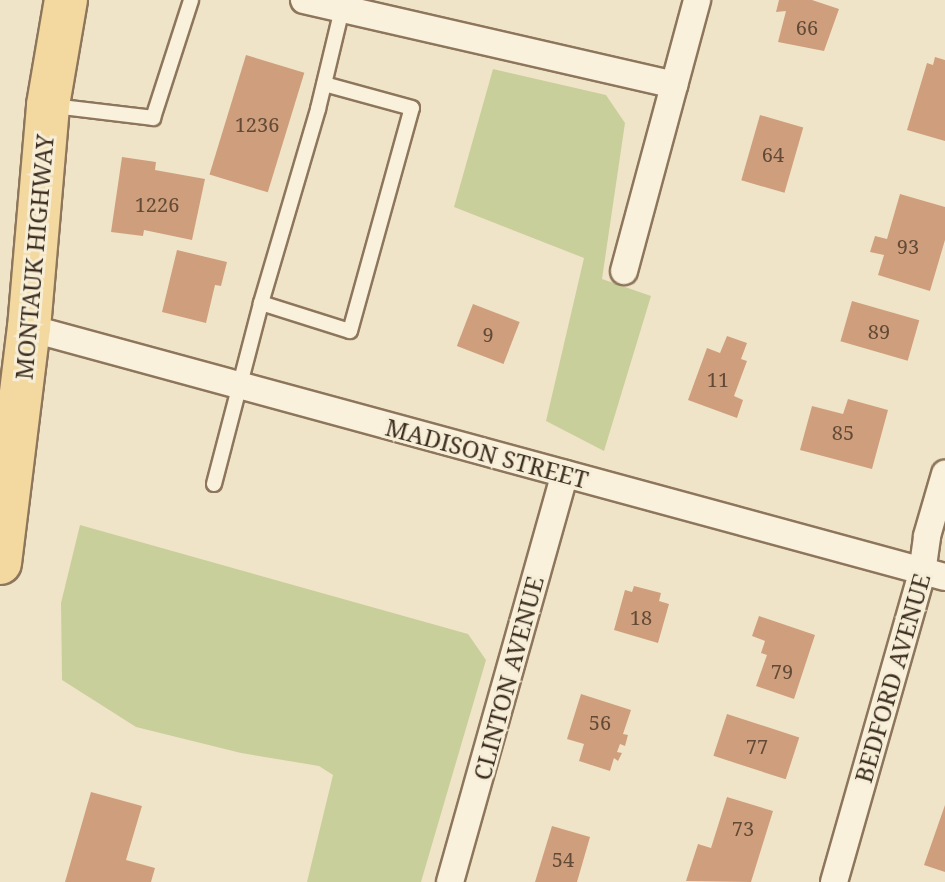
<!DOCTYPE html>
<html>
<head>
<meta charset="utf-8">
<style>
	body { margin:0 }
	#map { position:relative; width:945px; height:882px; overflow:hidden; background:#f0e4c8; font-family:"Noto Serif",serif }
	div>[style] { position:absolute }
	.green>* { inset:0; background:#c9cf9b }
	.building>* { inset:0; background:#cf9f7d; transform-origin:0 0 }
	.roads { filter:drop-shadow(2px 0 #8d765c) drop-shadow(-2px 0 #8d765c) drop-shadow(0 2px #8d765c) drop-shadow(0 -2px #8d765c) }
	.lane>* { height:14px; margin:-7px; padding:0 7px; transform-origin:7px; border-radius:7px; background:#faf1dc }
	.street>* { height:26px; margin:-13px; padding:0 13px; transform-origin:13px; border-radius:13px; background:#faf1dc }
	.primary>* { height:42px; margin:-21px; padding:0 21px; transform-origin:21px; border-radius:21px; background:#f3d9a0 }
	span { translate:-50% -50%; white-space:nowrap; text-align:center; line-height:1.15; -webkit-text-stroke:6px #f7eed8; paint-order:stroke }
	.number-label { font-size:20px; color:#624a37 }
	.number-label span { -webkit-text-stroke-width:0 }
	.street-label { font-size:24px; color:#3d2e20 }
</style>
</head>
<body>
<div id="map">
	<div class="green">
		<i style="clip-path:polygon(493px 69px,606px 95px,625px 123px,602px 279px,651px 296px,604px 451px,546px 421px,584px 258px,454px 207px)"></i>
		<i style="clip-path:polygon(80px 525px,468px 634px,486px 660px,421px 882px,307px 882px,333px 775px,319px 766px,241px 753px,136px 727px,62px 680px,61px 603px)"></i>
	</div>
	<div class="building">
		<i style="clip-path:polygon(779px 0,812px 0,839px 9px,824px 51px,778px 42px,786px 11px,776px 12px)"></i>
		<i style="left:246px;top:55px;width:61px;height:125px;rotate:17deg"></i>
		<i style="clip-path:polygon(935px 57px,945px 60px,945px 141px,907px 130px,927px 63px,933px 65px)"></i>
		<i style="left:760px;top:115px;width:45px;height:68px;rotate:16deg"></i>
		<i style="clip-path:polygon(122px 157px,156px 162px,155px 170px,205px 179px,192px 240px,144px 230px,143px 236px,111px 232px)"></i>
		<i style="clip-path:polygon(900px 194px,945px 207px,945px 240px,930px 291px,878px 275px,884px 255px,870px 252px,875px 236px,887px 239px)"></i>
		<i style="clip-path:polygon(177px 250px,227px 262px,221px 286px,215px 285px,206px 323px,162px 312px)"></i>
		<i style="left:852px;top:301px;width:70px;height:42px;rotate:16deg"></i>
		<i style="left:473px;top:304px;width:50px;height:45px;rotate:21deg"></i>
		<i style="clip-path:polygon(727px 336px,747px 343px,741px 359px,747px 361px,734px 396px,743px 400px,737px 418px,688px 400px,707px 348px,720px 353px)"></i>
		<i style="clip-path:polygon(848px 399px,888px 410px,872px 469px,800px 450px,812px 406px,843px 414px)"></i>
		<i style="clip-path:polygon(634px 586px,661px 593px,659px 601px,669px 604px,658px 643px,614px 630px,625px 590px,632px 592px)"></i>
		<i style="clip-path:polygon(759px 616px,815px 635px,794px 699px,756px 686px,767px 655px,761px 653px,765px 641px,752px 636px)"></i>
		<i style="clip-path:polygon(581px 694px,631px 710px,623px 734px,628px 735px,625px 746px,620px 744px,617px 752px,622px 753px,618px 761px,614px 758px,610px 771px,579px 761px,584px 744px,567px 739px)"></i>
		<i style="left:727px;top:714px;width:76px;height:44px;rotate:18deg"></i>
		<i style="clip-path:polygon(91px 792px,142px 806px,126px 860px,155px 868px,151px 882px,65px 882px)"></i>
		<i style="clip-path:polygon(727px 797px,773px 811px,751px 882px,686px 881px,698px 844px,711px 848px)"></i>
		<i style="clip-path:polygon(945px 805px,945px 872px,924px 865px)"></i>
		<i style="clip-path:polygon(552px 826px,590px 837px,577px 882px,535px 882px)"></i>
	</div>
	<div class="roads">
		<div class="lane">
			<i style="left:53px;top:106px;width:101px;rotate:6.8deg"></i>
			<i style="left:153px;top:118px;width:124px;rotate:-72.1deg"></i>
			<i style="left:261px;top:303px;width:93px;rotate:17.5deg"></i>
			<i style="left:350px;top:331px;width:231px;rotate:-74.5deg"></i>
			<i style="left:412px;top:108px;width:91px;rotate:-164.7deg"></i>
			<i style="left:214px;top:484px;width:187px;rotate:-75.4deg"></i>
			<i style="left:261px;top:303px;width:202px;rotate:-73.6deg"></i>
			<i style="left:318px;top:109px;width:103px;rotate:-76.5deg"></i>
		</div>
		<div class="street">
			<i style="left:304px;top:0;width:380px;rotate:12.9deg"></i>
			<i style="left:624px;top:271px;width:281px;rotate:-74.9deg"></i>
			<i style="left:29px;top:328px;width:949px;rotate:15.21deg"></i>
			<i style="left:450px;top:882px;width:424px;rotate:-74.3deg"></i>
			<i style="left:834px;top:882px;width:321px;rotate:-74.1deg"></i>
			<i style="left:922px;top:573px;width:37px;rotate:-82deg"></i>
			<i style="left:927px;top:536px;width:65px;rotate:-73.8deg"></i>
		</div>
		<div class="primary">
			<i style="left:0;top:563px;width:237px;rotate:-83deg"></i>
			<i style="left:29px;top:328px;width:224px;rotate:-85.1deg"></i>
			<i style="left:48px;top:105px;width:107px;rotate:-80.3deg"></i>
		</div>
	</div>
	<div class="number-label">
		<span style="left:807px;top:27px">66</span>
		<span style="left:257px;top:124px">1236</span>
		<span style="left:773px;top:154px">64</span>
		<span style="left:157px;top:204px">1226</span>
		<span style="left:908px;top:246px">93</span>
		<span style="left:879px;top:331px">89</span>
		<span style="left:488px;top:334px">9</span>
		<span style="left:718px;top:379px">11</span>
		<span style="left:843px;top:432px">85</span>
		<span style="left:641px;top:617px">18</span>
		<span style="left:782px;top:671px">79</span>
		<span style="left:600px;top:722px">56</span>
		<span style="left:757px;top:746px">77</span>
		<span style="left:743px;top:828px">73</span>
		<span style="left:563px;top:859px">54</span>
	</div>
	<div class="street-label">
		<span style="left:34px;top:257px;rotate:-85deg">MONTAUK HIGHWAY</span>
		<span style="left:487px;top:453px;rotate:15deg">MADISON STREET</span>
		<span style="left:508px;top:678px;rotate:-75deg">CLINTON AVENUE</span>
		<span style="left:892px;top:678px;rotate:-74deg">BEDFORD AVENUE</span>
	</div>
</div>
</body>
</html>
